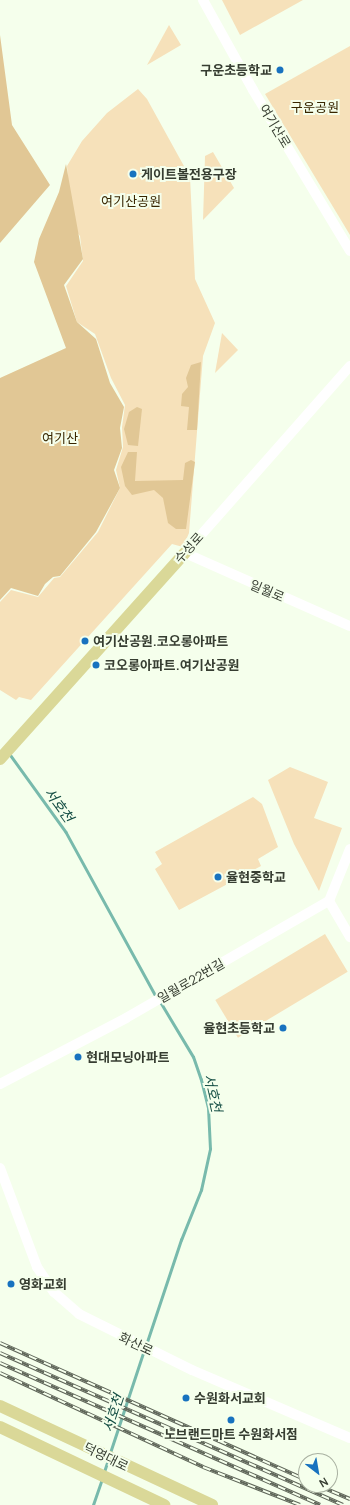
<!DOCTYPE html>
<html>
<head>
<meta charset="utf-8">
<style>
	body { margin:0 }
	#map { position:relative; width:350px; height:1505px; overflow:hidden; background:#f5ffec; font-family:Manrope,"Noto Sans KR",sans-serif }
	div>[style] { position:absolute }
	.green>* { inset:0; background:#f6e1ba; transform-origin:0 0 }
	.forest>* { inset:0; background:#e1c795 }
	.stream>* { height:2.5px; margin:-1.25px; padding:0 1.25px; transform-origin:1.25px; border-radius:1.25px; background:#78baac }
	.minor>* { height:10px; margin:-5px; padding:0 5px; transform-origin:5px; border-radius:5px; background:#fff }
	.major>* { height:12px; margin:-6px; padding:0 6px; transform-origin:6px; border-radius:6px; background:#dad898 }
	.rail>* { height:4px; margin-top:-2px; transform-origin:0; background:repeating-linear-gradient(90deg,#f5ffec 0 8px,#5f6659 0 16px); box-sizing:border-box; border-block:1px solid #5f6659 }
	.dots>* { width:11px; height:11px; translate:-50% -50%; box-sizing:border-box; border:2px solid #f5ffec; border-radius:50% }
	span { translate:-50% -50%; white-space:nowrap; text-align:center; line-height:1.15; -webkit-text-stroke:4px #f5ffec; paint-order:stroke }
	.poi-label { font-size:13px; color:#363d31; font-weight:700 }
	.right { translate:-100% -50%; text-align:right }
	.left { translate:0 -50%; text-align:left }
	.park-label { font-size:13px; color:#382600 }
	.street-label { font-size:13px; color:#363d31 }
	.water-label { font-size:14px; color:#134d43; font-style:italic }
	.north { position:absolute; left:298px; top:1453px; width:40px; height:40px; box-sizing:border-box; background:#f5ffec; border:1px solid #a9b1a1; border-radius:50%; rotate:149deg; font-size:11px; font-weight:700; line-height:16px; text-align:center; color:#363d31 }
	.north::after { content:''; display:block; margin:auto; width:14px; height:18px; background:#1872bf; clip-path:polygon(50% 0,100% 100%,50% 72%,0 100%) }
</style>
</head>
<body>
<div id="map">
	<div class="green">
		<i style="clip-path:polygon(222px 0,303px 0,240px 35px)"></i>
		<i style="clip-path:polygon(169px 25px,181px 45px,147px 65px)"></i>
		<i style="clip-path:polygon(350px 46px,350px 235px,265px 94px)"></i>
		<i style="clip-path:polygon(138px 89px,147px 99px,190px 177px,195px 279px,215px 323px,203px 356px,189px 533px,183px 547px,172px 544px,31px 700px,19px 697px,16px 700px,0 690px,0 602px,11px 590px,38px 597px,54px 578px,60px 577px,98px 532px,120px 488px,116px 470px,123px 447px,122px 427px,125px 405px,111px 378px,95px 334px,77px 322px,66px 286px,83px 261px,80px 236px,72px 226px,67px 166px,82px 141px,107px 113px)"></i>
		<i style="clip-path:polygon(213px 152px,234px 188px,203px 220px,205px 156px)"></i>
		<i style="clip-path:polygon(222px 333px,238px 350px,215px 373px)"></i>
		<i style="clip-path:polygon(290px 767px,328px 782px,314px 818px,342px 828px,319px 891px,294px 844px,268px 780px)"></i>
		<i style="clip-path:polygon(253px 797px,262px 804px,278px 847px,258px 859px,261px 866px,179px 910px,155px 869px,162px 864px,155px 852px)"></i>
		<i style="left:325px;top:934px;width:44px;height:128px;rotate:59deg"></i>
	</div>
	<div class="forest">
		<i style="clip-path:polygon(0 35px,12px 125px,50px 185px,0 243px)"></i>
		<i style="clip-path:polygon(66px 164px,83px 259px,64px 285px,77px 322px,96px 339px,110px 383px,124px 407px,120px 428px,122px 448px,114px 470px,120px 488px,96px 532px,60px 576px,53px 577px,45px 584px,38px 596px,11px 588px,0 600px,0 378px,66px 348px,34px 262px,39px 239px,59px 192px)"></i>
		<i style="clip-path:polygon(201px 362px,197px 430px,187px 430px,189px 407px,181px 406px,182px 394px,188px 387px,186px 378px,191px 365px)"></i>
		<i style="clip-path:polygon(137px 407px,142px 409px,138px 446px,128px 445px,124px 429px,129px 412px)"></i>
		<i style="clip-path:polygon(128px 452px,137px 452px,135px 481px,183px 480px,185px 463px,191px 460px,195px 462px,186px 529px,176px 529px,168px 523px,163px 498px,154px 490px,132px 495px,125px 486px,121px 467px)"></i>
	</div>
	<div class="stream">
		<i style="left:9px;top:753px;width:97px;rotate:54.2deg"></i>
		<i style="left:66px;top:832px;width:189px;rotate:61.3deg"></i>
		<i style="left:146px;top:1345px;width:111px;rotate:-71.6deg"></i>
		<i style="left:181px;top:1240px;width:54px;rotate:-68.2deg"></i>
		<i style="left:201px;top:1190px;width:42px;rotate:-77.6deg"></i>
		<i style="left:210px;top:1149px;width:41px;rotate:-92.8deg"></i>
		<i style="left:208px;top:1108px;width:29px;rotate:-104deg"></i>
		<i style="left:201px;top:1080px;width:24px;rotate:-109deg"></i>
		<i style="left:193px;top:1057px;width:64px;rotate:-121deg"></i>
		<i style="left:110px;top:1453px;width:108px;rotate:-71.7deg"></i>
		<i style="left:104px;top:1472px;width:13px;rotate:-72deg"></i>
		<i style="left:93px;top:1505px;width:28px;rotate:-71deg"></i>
	</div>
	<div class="minor">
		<i style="left:203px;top:0;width:103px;rotate:60.9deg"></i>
		<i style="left:253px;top:90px;width:188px;rotate:58.9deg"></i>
		<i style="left:350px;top:366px;width:249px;rotate:131.4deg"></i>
		<i style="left:185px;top:553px;width:180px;rotate:23.9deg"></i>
		<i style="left:329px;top:901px;width:42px;rotate:59.7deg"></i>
		<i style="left:0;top:1084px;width:142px;rotate:-27.6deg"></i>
		<i style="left:126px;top:1018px;width:234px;rotate:-30deg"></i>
		<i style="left:329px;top:901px;width:56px;rotate:-68deg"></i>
		<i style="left:0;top:1168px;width:106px;rotate:69.5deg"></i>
		<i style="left:37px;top:1267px;width:30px;rotate:56deg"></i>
		<i style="left:54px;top:1292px;width:33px;rotate:41deg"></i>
		<i style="left:79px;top:1314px;width:126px;rotate:26.4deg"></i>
		<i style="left:192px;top:1370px;width:172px;rotate:23.3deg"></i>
	</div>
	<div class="major">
		<i style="left:0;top:759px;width:277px;rotate:-48.1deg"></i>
		<i style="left:0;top:1406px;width:234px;rotate:25deg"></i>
		<i style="left:0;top:1427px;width:182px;rotate:25.4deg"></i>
	</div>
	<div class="rail">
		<i style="left:0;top:1343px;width:335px;rotate:24.1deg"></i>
		<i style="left:0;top:1353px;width:375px;rotate:23.9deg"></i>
		<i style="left:0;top:1363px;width:350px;rotate:23.9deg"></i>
		<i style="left:0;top:1373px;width:224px;rotate:24.8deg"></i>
		<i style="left:203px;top:1467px;width:104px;rotate:21.4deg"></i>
		<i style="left:317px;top:1485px;width:36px;rotate:23deg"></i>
	</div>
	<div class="dots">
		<i style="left:280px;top:70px;background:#1872bf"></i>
		<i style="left:133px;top:174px;background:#1872bf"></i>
		<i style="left:85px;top:641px;background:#1872bf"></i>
		<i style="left:96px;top:665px;background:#1872bf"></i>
		<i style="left:218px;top:877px;background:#1872bf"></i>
		<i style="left:283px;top:1028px;background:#1872bf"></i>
		<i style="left:78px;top:1057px;background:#1872bf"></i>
		<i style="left:11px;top:1284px;background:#1872bf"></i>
		<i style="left:186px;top:1398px;background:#1872bf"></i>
		<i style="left:231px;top:1420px;background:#1872bf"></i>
	</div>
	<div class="poi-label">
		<span class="right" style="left:272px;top:70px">구운초등학교</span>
		<span class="left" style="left:141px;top:174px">게이트볼전용구장</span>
		<span class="left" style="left:93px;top:641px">여기산공원.코오롱아파트</span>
		<span class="left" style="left:104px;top:665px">코오롱아파트.여기산공원</span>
		<span class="left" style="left:226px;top:877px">율현중학교</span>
		<span class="right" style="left:275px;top:1028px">율현초등학교</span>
		<span class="left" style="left:86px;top:1057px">현대모닝아파트</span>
		<span class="left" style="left:19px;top:1284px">영화교회</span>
		<span class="left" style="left:194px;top:1398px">수원화서교회</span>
		<span style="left:231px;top:1434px">노브랜드마트 수원화서점</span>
	</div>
	<div class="park-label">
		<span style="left:315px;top:107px">구운공원</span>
		<span style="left:131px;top:201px">여기산공원</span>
		<span style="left:60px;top:438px">여기산</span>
	</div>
	<div class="street-label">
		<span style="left:275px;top:126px;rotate:59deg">여기산로</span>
		<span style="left:189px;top:548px;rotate:-48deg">수성로</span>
		<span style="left:267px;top:591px;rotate:23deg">일월로</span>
		<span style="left:191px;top:981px;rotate:-30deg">일월로22번길</span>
		<span style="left:136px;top:1344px;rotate:25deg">화산로</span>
		<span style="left:106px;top:1457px;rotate:26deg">덕영대로</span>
	</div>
	<div class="water-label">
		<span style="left:59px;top:805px;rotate:54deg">서호천</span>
		<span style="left:213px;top:1093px;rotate:77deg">서호천</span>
		<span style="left:113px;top:1413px;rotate:-72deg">서호천</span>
	</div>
	<div class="north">N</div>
</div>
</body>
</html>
